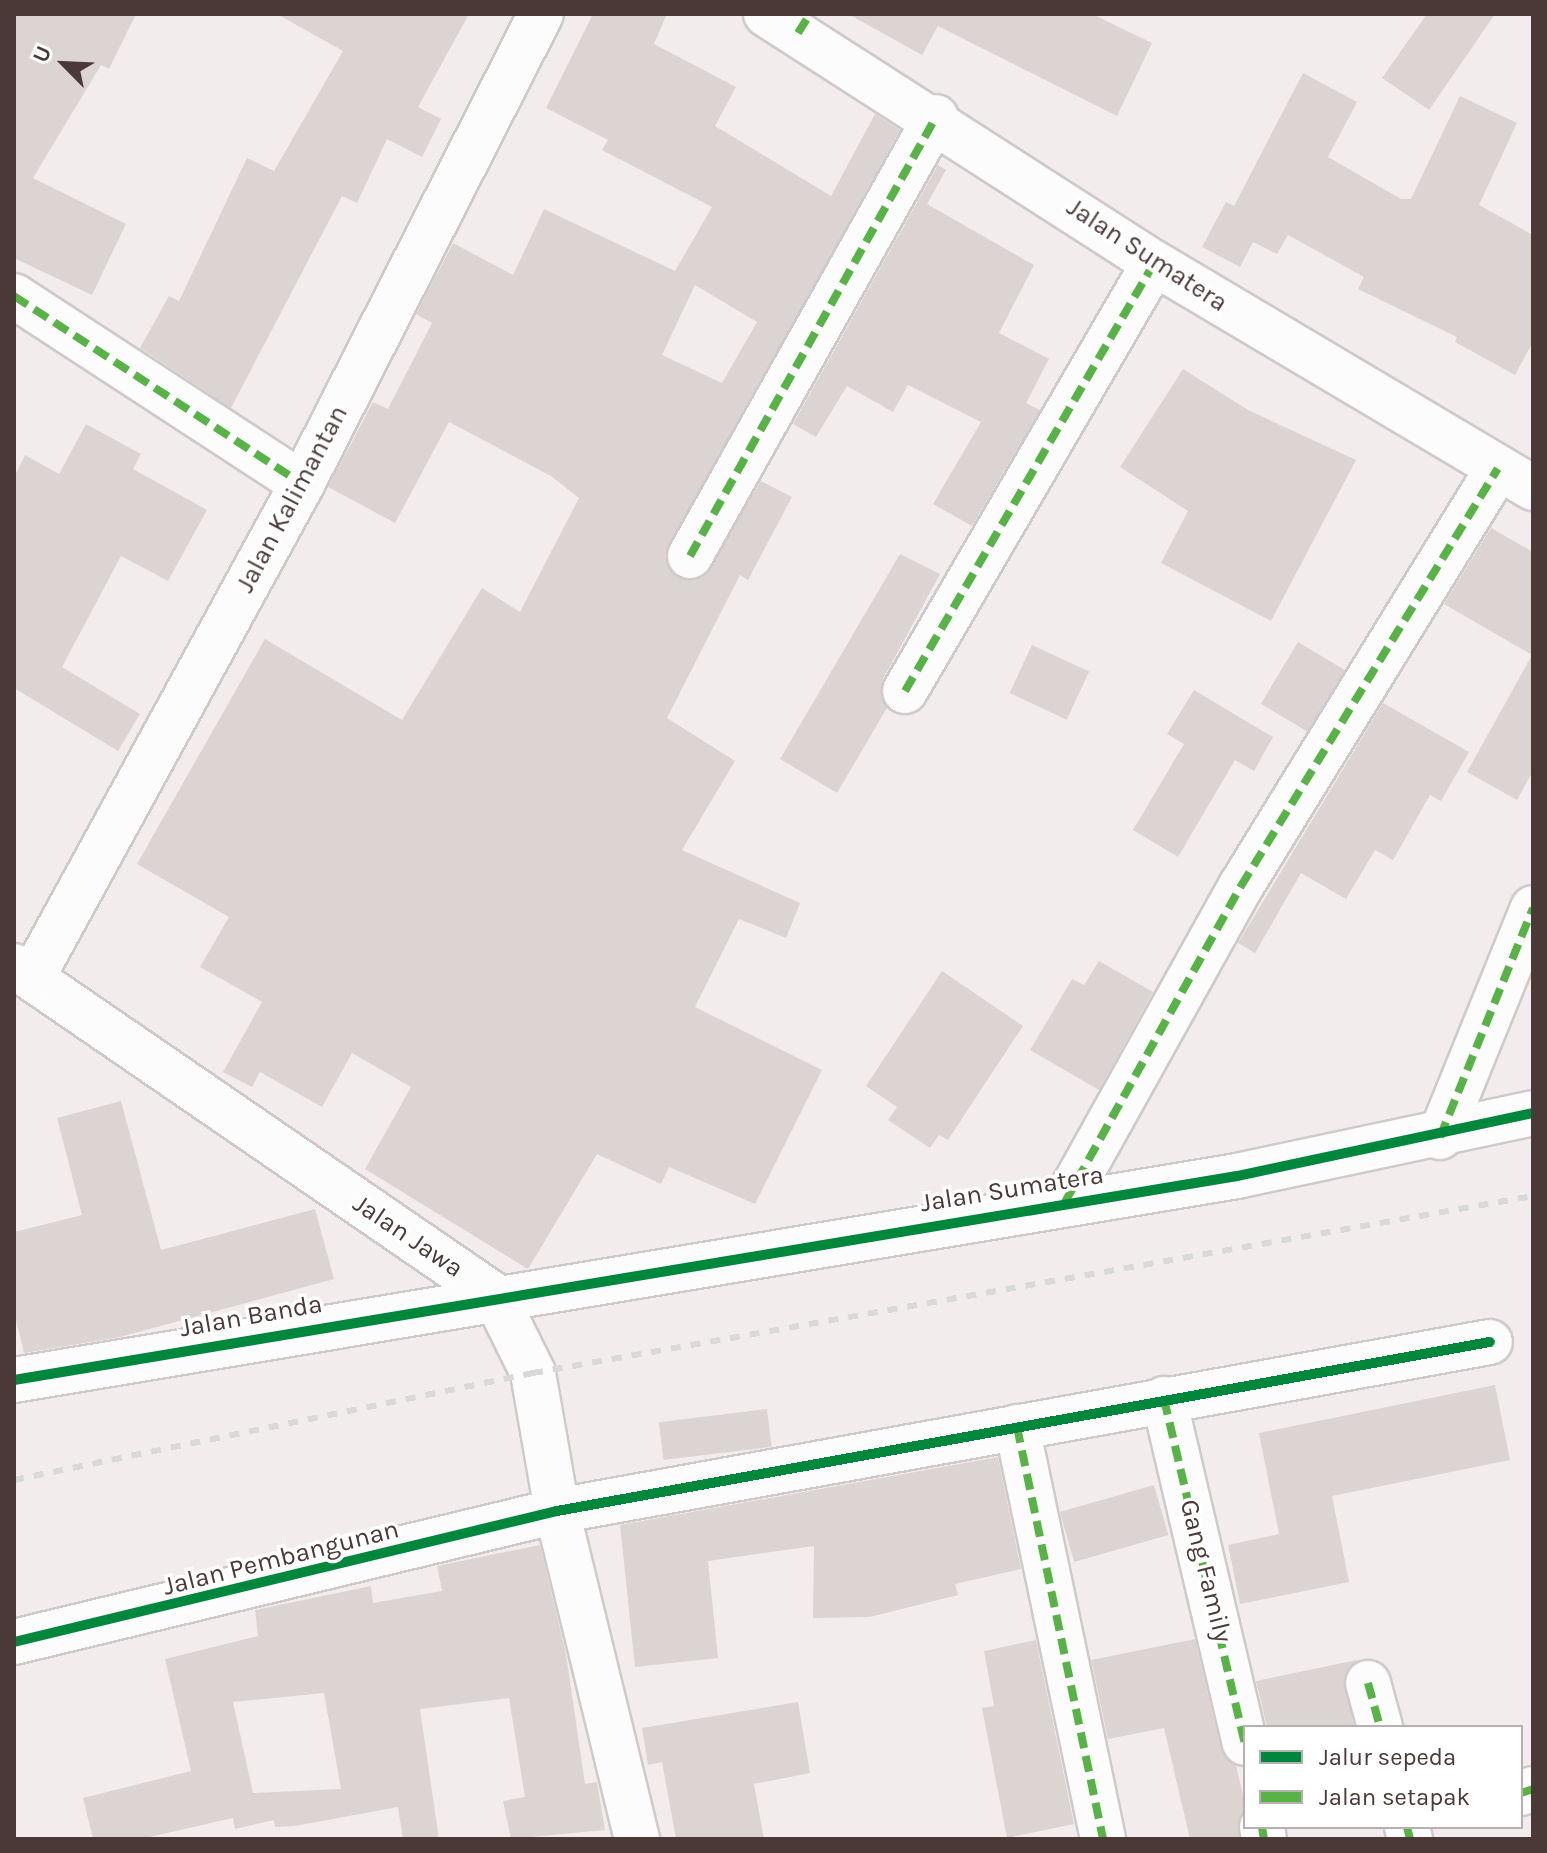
<!DOCTYPE html>
<html>
<head>
<meta charset="utf-8">
<style>
	body { margin:0 }
	#map { position:relative; width:1547px; height:1853px; overflow:hidden; background:#f2edec; font-family:Karla,sans-serif }
	div>[style] { position:absolute }
	.building>* { inset:0; background:#dbd4d3; transform-origin:0 0 }
	.roads { filter:drop-shadow(2px 0 #cfc9c8) drop-shadow(-2px 0 #cfc9c8) drop-shadow(0 2px #cfc9c8) drop-shadow(0 -2px #cfc9c8) }
	.street>* { height:44px; margin:-22px; padding:0 22px; transform-origin:22px; border-radius:22px; background:#fdfcfc }
	.rail>* { height:6px; margin-top:-3px; transform-origin:0; background:repeating-linear-gradient(90deg,#dad9d9 0 10px,transparent 0 20px) }
	.quiet>* { height:8px; margin-top:-4px; transform-origin:0; background:repeating-linear-gradient(90deg,#57b346 0 16px,transparent 0 24px) }
	.cycleway>* { height:10px; margin:-5px; padding:0 5px; transform-origin:5px; border-radius:5px; background:#00873e }
	span { translate:-50% -50%; white-space:nowrap; text-align:center; line-height:1.15; -webkit-text-stroke:7px #fff; paint-order:stroke }
	.street-label { font-size:26px; color:#4a3937 }
	.frame { position:absolute; inset:0; border:16px solid #4a3937; pointer-events:none }
	.legend { position:absolute; left:1243px; top:1725px; width:280px; height:104px; box-sizing:border-box; background:#fff; border:2px solid #b7b0af; margin:0; padding:10px 14px; list-style:none; font-size:24px; color:#4a3937 }
	.legend li { display:flex; align-items:center; gap:16px; height:40px }
	.legend b { width:40px; border:2px solid #b7b0af }
	.north { position:absolute; left:24px; top:24px; width:80px; height:80px; -webkit-text-stroke:6px #fff; paint-order:stroke; rotate:294deg; font-size:22px; font-weight:700; line-height:32px; text-align:center; color:#4a3937 }
	.north::after { content:''; display:block; margin:auto; width:28px; height:36px; background:#4a3937; clip-path:polygon(50% 0,100% 100%,50% 72%,0 100%) }
</style>
</head>
<body>
<div id="map">
	<div class="building">
		<i style="clip-path:polygon(14px 14px,136px 14px,109px 69px,101px 65px,33px 178px,126px 224px,92px 295px,14px 258px)"></i>
		<i style="clip-path:polygon(277px 14px,469px 14px,418px 107px,441px 119px,422px 157px,387px 139px,357px 203px,342px 196px,231px 408px,140px 348px,169px 296px,179px 301px,247px 158px,274px 171px,343px 51px)"></i>
		<i style="clip-path:polygon(evenodd,593px 14px,667px 14px,654px 44px,736px 87px,715px 126px,831px 196px,875px 114px,900px 130px,665px 556px,677px 577px,702px 578px,761px 481px,792px 497px,748px 580px,740px 575px,667px 718px,735px 761px,682px 850px,800px 903px,786px 938px,739px 919px,695px 1007px,822px 1070px,755px 1204px,669px 1167px,661px 1184px,597px 1154px,528px 1269px,365px 1169px,411px 1087px,352px 1053px,322px 1107px,260px 1072px,252px 1087px,223px 1072px,262px 1002px,200px 967px,229px 917px,137px 864px,265px 639px,402px 720px,482px 588px,520px 612px,579px 498px,551px 476px,449px 422px,395px 523px,328px 487px,373px 402px,388px 409px,432px 323px,416px 314px,453px 243px,513px 275px,544px 209px,675px 271px,712px 207px,602px 150px,608px 140px,546px 108px,593px 14px,695px 285px,757px 322px,722px 383px,662px 355px,695px 285px)"></i>
		<i style="clip-path:polygon(848px 14px,1092px 14px,1152px 43px,1117px 116px,938px 26px,922px 55px)"></i>
		<i style="clip-path:polygon(1427px 14px,1495px 14px,1429px 110px,1382px 78px)"></i>
		<i style="clip-path:polygon(1303px 73px,1357px 102px,1328px 157px,1401px 199px,1411px 199px,1460px 96px,1517px 123px,1479px 205px,1533px 235px,1533px 342px,1515px 375px,1455px 342px,1457px 337px,1358px 289px,1364px 277px,1288px 235px,1277px 254px,1253px 242px,1240px 267px,1202px 247px,1226px 202px,1234px 206px)"></i>
		<i style="clip-path:polygon(938px 165px,946px 170px,927px 204px,1034px 265px,999px 333px,1049px 359px,1026px 403px,1040px 410px,972px 526px,933px 504px,981px 422px,908px 385px,893px 412px,847px 386px,816px 437px,793px 424px)"></i>
		<i style="clip-path:polygon(1183px 369px,1248px 410px,1356px 460px,1271px 621px,1161px 563px,1188px 511px,1120px 467px)"></i>
		<i style="clip-path:polygon(86px 424px,141px 454px,133px 469px,207px 510px,168px 581px,121px 556px,62px 667px,140px 714px,118px 751px,14px 688px,14px 477px,25px 455px,59px 474px)"></i>
		<i style="clip-path:polygon(1491px 528px,1533px 552px,1533px 771px,1517px 800px,1467px 772px,1532px 655px,1444px 604px)"></i>
		<i style="clip-path:polygon(900px 554px,940px 574px,883px 679px,887px 708px,837px 793px,780px 759px)"></i>
		<i style="left:1298px;top:642px;width:55px;height:72px;rotate:31deg"></i>
		<i style="left:1032px;top:645px;width:63px;height:53px;rotate:25deg"></i>
		<i style="clip-path:polygon(1194px 690px,1273px 737px,1254px 771px,1235px 760px,1178px 857px,1133px 830px,1184px 744px,1167px 734px)"></i>
		<i style="clip-path:polygon(1383px 703px,1469px 752px,1441px 801px,1430px 795px,1393px 860px,1375px 850px,1346px 899px,1301px 873px,1255px 953px,1238px 943px)"></i>
		<i style="clip-path:polygon(1099px 961px,1153px 992px,1099px 1090px,1030px 1050px,1072px 979px,1084px 985px)"></i>
		<i style="clip-path:polygon(942px 971px,1023px 1026px,948px 1140px,939px 1135px,930px 1148px,888px 1120px,897px 1107px,866px 1086px)"></i>
		<i style="clip-path:polygon(121px 1101px,161px 1250px,315px 1209px,334px 1279px,120px 1337px,24px 1353px,14px 1312px,14px 1232px,82px 1215px,57px 1118px)"></i>
		<i style="clip-path:polygon(1495px 1385px,1510px 1460px,1332px 1496px,1349px 1582px,1240px 1604px,1228px 1545px,1279px 1534px,1259px 1433px)"></i>
		<i style="left:767px;top:1409px;width:38px;height:109px;rotate:83deg"></i>
		<i style="clip-path:polygon(998px 1457px,1021px 1569px,955px 1584px,958px 1595px,870px 1617px,813px 1618px,814px 1546px,708px 1561px,718px 1658px,635px 1667px,620px 1525px)"></i>
		<i style="left:1154px;top:1485px;width:52px;height:98px;rotate:74deg"></i>
		<i style="clip-path:polygon(evenodd,540px 1545px,566px 1654px,585px 1784px,597px 1782px,605px 1830px,511px 1839px,503px 1801px,525px 1797px,509px 1698px,420px 1709px,439px 1839px,403px 1839px,398px 1807px,295px 1826px,275px 1827px,274px 1820px,235px 1829px,233px 1818px,141px 1839px,93px 1839px,83px 1798px,191px 1771px,165px 1659px,258px 1636px,255px 1610px,371px 1586px,373px 1603px,442px 1591px,437px 1566px,540px 1545px,324px 1693px,341px 1789px,253px 1793px,233px 1702px,324px 1693px)"></i>
		<i style="clip-path:polygon(1195px 1639px,1221px 1749px,1236px 1766px,1245px 1803px,1239px 1839px,1190px 1839px,1164px 1728px,1108px 1739px,1091px 1660px)"></i>
		<i style="clip-path:polygon(1036px 1640px,1074px 1824px,1007px 1838px,982px 1708px,994px 1706px,984px 1651px)"></i>
		<i style="clip-path:polygon(1357px 1660px,1344px 1677px,1354px 1727px,1267px 1727px,1256px 1681px)"></i>
		<i style="clip-path:polygon(798px 1702px,810px 1773px,754px 1784px,764px 1839px,676px 1839px,662px 1762px,648px 1765px,642px 1728px)"></i>
	</div>
	<div class="roads">
		<div class="street">
			<i style="left:766px;top:14px;width:461px;rotate:32.7deg"></i>
			<i style="left:1154px;top:263px;width:441px;rotate:30.7deg"></i>
			<i style="left:14px;top:296px;width:344px;rotate:33.1deg"></i>
			<i style="left:690px;top:556px;width:503px;rotate:-60.74deg"></i>
			<i style="left:905px;top:691px;width:495px;rotate:-59.8deg"></i>
			<i style="left:14px;top:966px;width:583px;rotate:34.45deg"></i>
			<i style="left:495px;top:1296px;width:86px;rotate:63.7deg"></i>
			<i style="left:533px;top:1373px;width:140px;rotate:80.1deg"></i>
			<i style="left:557px;top:1511px;width:338px;rotate:76.3deg"></i>
			<i style="left:32px;top:978px;width:563px;rotate:-61.34deg"></i>
			<i style="left:302px;top:484px;width:527px;rotate:-63.05deg"></i>
			<i style="left:1440px;top:1137px;width:247px;rotate:-67.9deg"></i>
			<i style="left:1065px;top:1202px;width:362px;rotate:-60.9deg"></i>
			<i style="left:1241px;top:886px;width:490px;rotate:-58.4deg"></i>
			<i style="left:14px;top:1380px;width:1240px;rotate:-9.47deg"></i>
			<i style="left:1237px;top:1176px;width:303px;rotate:-12deg"></i>
			<i style="left:1164px;top:1399px;width:353px;rotate:76.8deg"></i>
			<i style="left:1017px;top:1427px;width:421px;rotate:78.2deg"></i>
			<i style="left:14px;top:1642px;width:559px;rotate:-13.56deg"></i>
			<i style="left:557px;top:1511px;width:948px;rotate:-10.27deg"></i>
			<i style="left:1368px;top:1683px;width:46px;rotate:74.7deg"></i>
			<i style="left:1521px;top:1793px;width:13px;rotate:-18deg"></i>
			<i style="left:1262px;top:1827px;width:12px;rotate:81deg"></i>
			<i style="left:1407px;top:1827px;width:12px;rotate:76deg"></i>
		</div>
	</div>
	<div class="rail">
		<i style="left:14px;top:1480px;width:530px;rotate:-11.65deg"></i>
		<i style="left:533px;top:1373px;width:1016px;rotate:-10.04deg"></i>
	</div>
	<div class="quiet">
		<i style="left:798px;top:33px;width:22px;rotate:-58deg"></i>
		<i style="left:14px;top:296px;width:344px;rotate:33.1deg"></i>
		<i style="left:690px;top:556px;width:503px;rotate:-60.74deg"></i>
		<i style="left:905px;top:691px;width:495px;rotate:-59.8deg"></i>
		<i style="left:1440px;top:1137px;width:247px;rotate:-67.9deg"></i>
		<i style="left:1065px;top:1202px;width:362px;rotate:-60.9deg"></i>
		<i style="left:1241px;top:886px;width:490px;rotate:-58.4deg"></i>
		<i style="left:1164px;top:1399px;width:353px;rotate:76.8deg"></i>
		<i style="left:1017px;top:1427px;width:421px;rotate:78.2deg"></i>
		<i style="left:1368px;top:1683px;width:46px;rotate:74.7deg"></i>
		<i style="left:1521px;top:1793px;width:13px;rotate:-18deg"></i>
		<i style="left:1262px;top:1827px;width:12px;rotate:81deg"></i>
		<i style="left:1407px;top:1827px;width:12px;rotate:76deg"></i>
	</div>
	<div class="cycleway">
		<i style="left:14px;top:1380px;width:1240px;rotate:-9.47deg"></i>
		<i style="left:1237px;top:1176px;width:303px;rotate:-12deg"></i>
		<i style="left:14px;top:1642px;width:559px;rotate:-13.56deg"></i>
		<i style="left:557px;top:1511px;width:948px;rotate:-10.27deg"></i>
	</div>
	<div class="street-label">
		<span style="left:1147px;top:255px;rotate:33deg">Jalan Sumatera</span>
		<span style="left:292px;top:499px;rotate:-62deg">Jalan Kalimantan</span>
		<span style="left:1012px;top:1189px;rotate:-9deg">Jalan Sumatera</span>
		<span style="left:408px;top:1236px;rotate:34deg">Jalan Jawa</span>
		<span style="left:251px;top:1316px;rotate:-10deg">Jalan Banda</span>
		<span style="left:281px;top:1558px;rotate:-14deg">Jalan Pembangunan</span>
		<span style="left:1206px;top:1571px;rotate:76deg">Gang Family</span>
	</div>
	<div class="frame"></div>
	<ul class="legend">
	<li><b style="height:10px;background:#00873e"></b>Jalur sepeda</li>
	<li><b style="height:10px;background:#57b346"></b>Jalan setapak</li>
	</ul>
	<div class="north">U</div>
</div>
</body>
</html>
